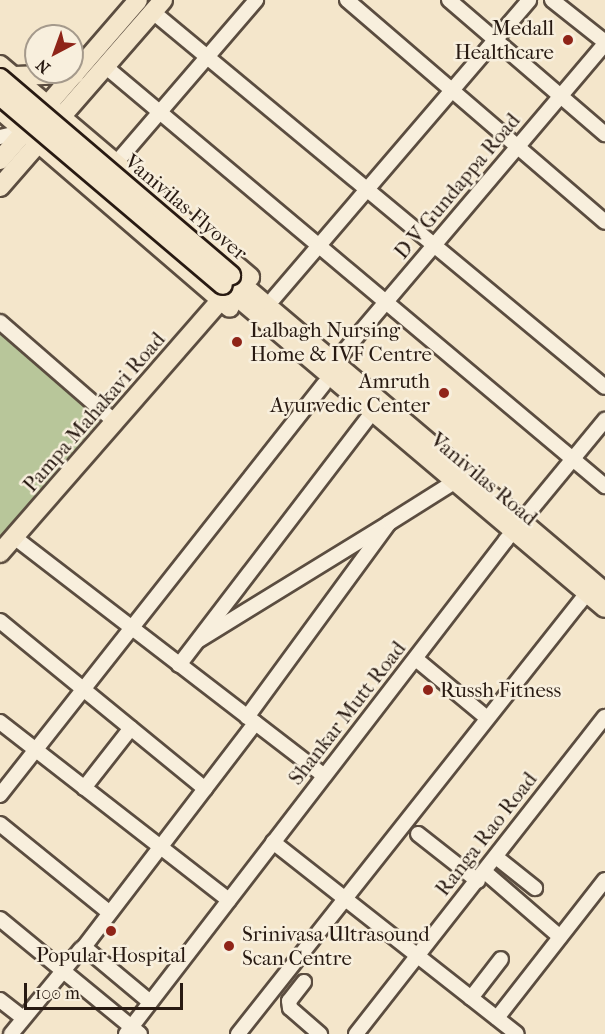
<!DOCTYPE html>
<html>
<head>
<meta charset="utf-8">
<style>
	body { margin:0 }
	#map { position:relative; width:605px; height:1034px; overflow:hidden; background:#f4e6cb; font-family:"IM FELL French Canon",serif }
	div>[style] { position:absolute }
	.green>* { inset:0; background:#b8c69a }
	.roads { filter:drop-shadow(2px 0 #5b4d40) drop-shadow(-2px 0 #5b4d40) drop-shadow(0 2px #5b4d40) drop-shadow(0 -2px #5b4d40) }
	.minor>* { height:14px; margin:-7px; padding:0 7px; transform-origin:7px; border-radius:7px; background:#f8efdd }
	.major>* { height:18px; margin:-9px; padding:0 9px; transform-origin:9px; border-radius:9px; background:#f4e6cb }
	.bridges { filter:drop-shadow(2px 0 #281a12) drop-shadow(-2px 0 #281a12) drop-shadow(0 2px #281a12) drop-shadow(0 -2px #281a12) }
	.major-bridge>* { height:18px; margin:-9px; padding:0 9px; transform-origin:9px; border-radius:9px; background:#f4e6cb }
	.dots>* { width:16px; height:16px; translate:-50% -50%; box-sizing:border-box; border:3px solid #f8efdd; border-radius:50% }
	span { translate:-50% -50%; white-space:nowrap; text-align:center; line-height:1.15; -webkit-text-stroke:5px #f8efdd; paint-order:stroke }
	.poi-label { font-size:21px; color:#281a12 }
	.right { translate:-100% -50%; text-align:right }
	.left { translate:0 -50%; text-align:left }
	.street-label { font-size:21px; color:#281a12 }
	.north { position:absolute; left:24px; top:24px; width:60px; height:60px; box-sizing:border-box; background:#f8efdd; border:2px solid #a59a8c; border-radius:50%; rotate:221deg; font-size:16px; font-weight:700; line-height:24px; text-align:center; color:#281a12 }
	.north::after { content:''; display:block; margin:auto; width:21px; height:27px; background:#8f2418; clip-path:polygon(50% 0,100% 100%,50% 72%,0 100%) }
	.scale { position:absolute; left:24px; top:983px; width:159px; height:27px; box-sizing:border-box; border:3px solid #281a12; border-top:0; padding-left:8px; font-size:18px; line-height:21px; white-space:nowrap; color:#281a12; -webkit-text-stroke:4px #f8efdd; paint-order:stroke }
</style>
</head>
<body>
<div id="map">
	<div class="green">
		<i style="clip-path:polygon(0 315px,109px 409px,0 539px)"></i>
	</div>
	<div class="roads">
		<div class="minor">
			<i style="left:347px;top:0;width:340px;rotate:40.7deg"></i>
			<i style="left:449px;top:0;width:206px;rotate:40.7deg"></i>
			<i style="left:552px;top:0;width:68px;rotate:38.4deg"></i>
			<i style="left:153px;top:12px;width:587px;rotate:39.68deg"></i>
			<i style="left:106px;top:67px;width:652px;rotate:40.02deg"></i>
			<i style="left:0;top:137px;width:26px;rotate:-13deg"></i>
			<i style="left:116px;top:163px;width:215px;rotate:-49.3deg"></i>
			<i style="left:274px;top:298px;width:392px;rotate:-49.4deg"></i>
			<i style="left:0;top:322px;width:152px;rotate:41deg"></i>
			<i style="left:341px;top:355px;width:408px;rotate:-49.7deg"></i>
			<i style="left:14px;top:537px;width:391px;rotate:37.6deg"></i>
			<i style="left:0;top:621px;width:265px;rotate:39.3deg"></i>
			<i style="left:199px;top:640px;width:223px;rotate:-31.6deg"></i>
			<i style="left:416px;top:659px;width:92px;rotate:39.7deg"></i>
			<i style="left:179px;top:665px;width:317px;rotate:-52.6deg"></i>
			<i style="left:247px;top:717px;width:240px;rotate:-53.8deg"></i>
			<i style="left:389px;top:523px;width:77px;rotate:-32.2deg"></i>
			<i style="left:0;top:722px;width:290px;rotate:37.9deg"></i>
			<i style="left:84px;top:788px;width:76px;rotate:-51.9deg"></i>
			<i style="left:0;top:795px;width:523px;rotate:-51.75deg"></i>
			<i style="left:0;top:824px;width:141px;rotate:39deg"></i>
			<i style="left:418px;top:834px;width:76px;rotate:38.1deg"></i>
			<i style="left:273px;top:842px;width:310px;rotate:38.2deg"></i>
			<i style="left:496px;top:857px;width:50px;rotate:38.5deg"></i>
			<i style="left:485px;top:872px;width:99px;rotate:40.9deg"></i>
			<i style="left:0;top:919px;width:181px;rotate:39.4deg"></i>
			<i style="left:304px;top:982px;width:24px;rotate:128deg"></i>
			<i style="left:289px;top:1001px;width:7px;rotate:82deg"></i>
			<i style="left:290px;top:1008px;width:40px;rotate:41deg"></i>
			<i style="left:471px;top:998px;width:49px;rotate:-52.4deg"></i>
			<i style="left:0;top:1000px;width:29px;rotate:38deg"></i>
			<i style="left:150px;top:1002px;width:86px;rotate:-140.2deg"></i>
			<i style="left:84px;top:947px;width:282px;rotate:-52.6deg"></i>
			<i style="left:497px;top:1018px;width:175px;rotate:-52deg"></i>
			<i style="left:11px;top:1034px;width:110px;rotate:-50.5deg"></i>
			<i style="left:126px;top:1034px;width:623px;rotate:-52.43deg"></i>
			<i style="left:506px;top:540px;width:156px;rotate:-50.5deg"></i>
			<i style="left:238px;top:1034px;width:562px;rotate:-51.64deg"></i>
			<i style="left:356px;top:1034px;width:403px;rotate:-51.9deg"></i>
		</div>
		<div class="major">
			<i style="left:0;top:65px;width:328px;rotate:40.3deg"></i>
			<i style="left:14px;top:76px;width:61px;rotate:-1.9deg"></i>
			<i style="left:0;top:110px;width:303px;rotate:40.7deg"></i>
			<i style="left:0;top:160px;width:211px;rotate:-49.2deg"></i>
			<i style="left:0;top:187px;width:248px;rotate:-48.9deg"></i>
			<i style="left:231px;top:275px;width:490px;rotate:40.3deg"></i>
			<i style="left:223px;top:285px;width:500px;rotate:40.22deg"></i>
			<i style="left:0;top:553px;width:336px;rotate:-48.9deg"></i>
		</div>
	</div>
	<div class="bridges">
		<div class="major-bridge">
			<i style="left:0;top:78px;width:304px;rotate:40.5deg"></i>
			<i style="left:0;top:96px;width:292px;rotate:40.3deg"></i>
		</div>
	</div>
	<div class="dots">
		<i style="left:568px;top:40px;background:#8f2418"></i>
		<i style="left:237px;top:342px;background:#8f2418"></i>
		<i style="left:444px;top:393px;background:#8f2418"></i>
		<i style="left:428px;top:690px;background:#8f2418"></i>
		<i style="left:111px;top:931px;background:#8f2418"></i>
		<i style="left:229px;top:946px;background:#8f2418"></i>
	</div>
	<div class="poi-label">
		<span class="right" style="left:554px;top:40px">Medall<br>Healthcare</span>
		<span class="left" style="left:250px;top:342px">Lalbagh Nursing<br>Home &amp; IVF Centre</span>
		<span class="right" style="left:430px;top:393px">Amruth<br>Ayurvedic Center</span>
		<span class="left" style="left:440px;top:690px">Russh Fitness</span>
		<span class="left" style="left:242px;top:946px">Srinivasa Ultrasound<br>Scan Centre</span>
		<span style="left:111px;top:955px">Popular Hospital</span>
	</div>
	<div class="street-label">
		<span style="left:457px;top:186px;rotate:-50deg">D V Gundappa Road</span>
		<span style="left:186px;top:207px;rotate:40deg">Vanivilas Flyover</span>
		<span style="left:94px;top:412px;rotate:-49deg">Pampa Mahakavi Road</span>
		<span style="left:484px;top:479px;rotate:40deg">Vanivilas Road</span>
		<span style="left:347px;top:713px;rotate:-52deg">Shankar Mutt Road</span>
		<span style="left:486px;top:834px;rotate:-52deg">Ranga Rao Road</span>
	</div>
	<div class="north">N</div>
	<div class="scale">100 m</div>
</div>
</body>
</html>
